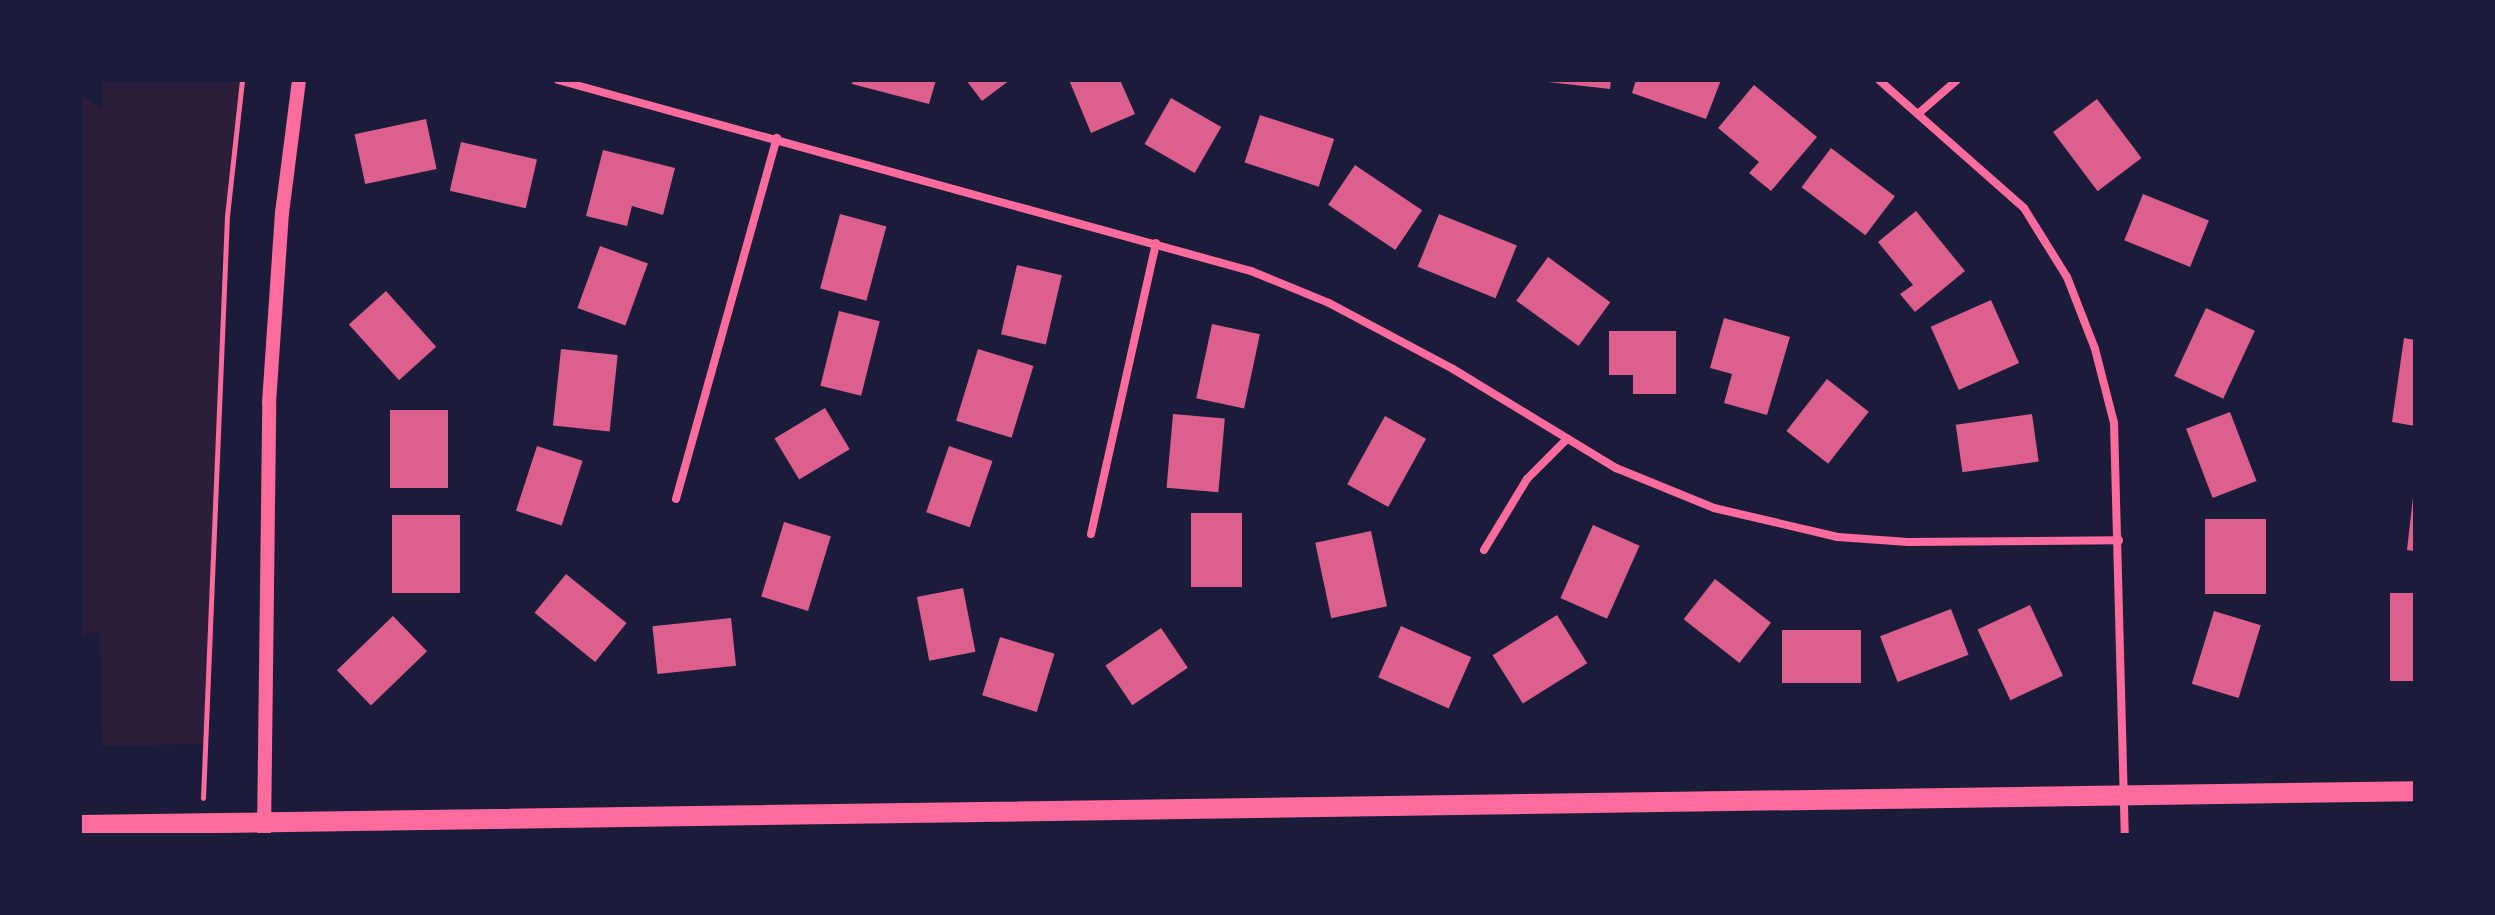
<!DOCTYPE html>
<html>
<head>
<meta charset="utf-8">
<style>
	body { margin:0 }
	#map { position:relative; width:2495px; height:915px; overflow:hidden; background:#1b1b3a; font-family:Lato,sans-serif }
	div>[style] { position:absolute }
	.green>* { inset:0; background:#2a1e3b }
	.building>* { inset:0; background:#dd5f8e; transform-origin:0 0 }
	.path>* { height:5px; margin:-2.5px; padding:0 2.5px; transform-origin:2.5px; border-radius:2.5px; background:#ff6b9d }
	.minor>* { height:8px; margin:-4px; padding:0 4px; transform-origin:4px; border-radius:4px; background:#ff6b9d }
	.tertiary>* { height:14px; margin:-7px; padding:0 7px; transform-origin:7px; border-radius:7px; background:#ff6b9d }
	.primary>* { height:20px; margin:-10px; padding:0 10px; transform-origin:10px; border-radius:10px; background:#ff6b9d }
	span { translate:-50% -50%; white-space:nowrap; text-align:center; line-height:1.15; -webkit-text-stroke:8px #1b1b3a; paint-order:stroke }
	.frame { position:absolute; inset:0; border:82px solid #1b1b3a; pointer-events:none }
</style>
</head>
<body>
<div id="map">
	<div class="green">
		<i style="clip-path:polygon(102px 80px,246px 80px,221px 266px,208px 744px,102px 746px,100px 630px,80px 637px,80px 94px,102px 109px)"></i>
	</div>
	<div class="building">
		<i style="clip-path:polygon(853px 80px,936px 80px,929px 104px,852px 84px)"></i>
		<i style="clip-path:polygon(966px 80px,1010px 80px,982px 101px)"></i>
		<i style="clip-path:polygon(1069px 80px,1120px 80px,1135px 114px,1091px 133px)"></i>
		<i style="clip-path:polygon(1530px 80px,1611px 80px,1610px 89px)"></i>
		<i style="clip-path:polygon(1636px 80px,1721px 80px,1706px 119px,1632px 93px)"></i>
		<i style="clip-path:polygon(1754px 85px,1817px 137px,1771px 191px,1749px 173px,1759px 162px,1718px 128px)"></i>
		<i style="left:1171px;top:98px;width:58px;height:53px;rotate:30deg"></i>
		<i style="left:2097px;top:99px;width:74px;height:55px;rotate:53deg"></i>
		<i style="left:1260px;top:115px;width:78px;height:50px;rotate:18deg"></i>
		<i style="left:426px;top:119px;width:51px;height:73px;rotate:78deg"></i>
		<i style="left:461px;top:142px;width:78px;height:50px;rotate:13deg"></i>
		<i style="left:1831px;top:148px;width:80px;height:49px;rotate:37deg"></i>
		<i style="clip-path:polygon(603px 150px,675px 168px,663px 215px,632px 206px,627px 226px,586px 216px)"></i>
		<i style="left:1355px;top:165px;width:81px;height:48px;rotate:34deg"></i>
		<i style="left:2143px;top:194px;width:71px;height:50px;rotate:22deg"></i>
		<i style="clip-path:polygon(1916px 211px,1965px 271px,1915px 312px,1900px 294px,1913px 285px,1878px 242px)"></i>
		<i style="left:840px;top:214px;width:48px;height:77px;rotate:15deg"></i>
		<i style="left:1439px;top:214px;width:84px;height:57px;rotate:22deg"></i>
		<i style="left:600px;top:246px;width:51px;height:66px;rotate:20deg"></i>
		<i style="left:1548px;top:257px;width:77px;height:54px;rotate:36deg"></i>
		<i style="left:1017px;top:265px;width:46px;height:71px;rotate:13deg"></i>
		<i style="left:386px;top:291px;width:75px;height:50px;rotate:48deg"></i>
		<i style="left:1991px;top:300px;width:69px;height:66px;rotate:66deg"></i>
		<i style="left:2206px;top:308px;width:54px;height:75px;rotate:25deg"></i>
		<i style="left:839px;top:311px;width:42px;height:77px;rotate:14deg"></i>
		<i style="clip-path:polygon(1724px 318px,1790px 337px,1767px 415px,1724px 403px,1732px 374px,1710px 368px)"></i>
		<i style="left:1212px;top:324px;width:49px;height:76px;rotate:12deg"></i>
		<i style="clip-path:polygon(1609px 331px,1676px 331px,1676px 394px,1633px 394px,1633px 375px,1609px 375px)"></i>
		<i style="clip-path:polygon(2404px 338px,2415px 340px,2415px 426px,2392px 422px)"></i>
		<i style="left:561px;top:349px;width:57px;height:77px;rotate:6deg"></i>
		<i style="left:978px;top:349px;width:58px;height:75px;rotate:17deg"></i>
		<i style="left:1827px;top:379px;width:53px;height:66px;rotate:38deg"></i>
		<i style="left:825px;top:408px;width:48px;height:59px;rotate:59deg"></i>
		<i style="left:390px;top:410px;width:58px;height:78px"></i>
		<i style="left:2230px;top:412px;width:74px;height:47px;rotate:69deg"></i>
		<i style="left:1173px;top:414px;width:52px;height:74px;rotate:5deg"></i>
		<i style="left:2032px;top:414px;width:48px;height:77px;rotate:82deg"></i>
		<i style="left:1385px;top:416px;width:47px;height:78px;rotate:29deg"></i>
		<i style="left:537px;top:446px;width:48px;height:68px;rotate:18deg"></i>
		<i style="left:949px;top:446px;width:46px;height:70px;rotate:19deg"></i>
		<i style="clip-path:polygon(2413px 497px,2415px 497px,2415px 551px,2407px 550px)"></i>
		<i style="left:1191px;top:513px;width:51px;height:74px"></i>
		<i style="left:392px;top:515px;width:68px;height:78px"></i>
		<i style="left:2205px;top:519px;width:61px;height:75px"></i>
		<i style="left:784px;top:522px;width:49px;height:78px;rotate:17deg"></i>
		<i style="left:1593px;top:525px;width:51px;height:80px;rotate:24deg"></i>
		<i style="left:1371px;top:531px;width:77px;height:57px;rotate:78deg"></i>
		<i style="left:566px;top:574px;width:78px;height:50px;rotate:39deg"></i>
		<i style="left:1715px;top:579px;width:71px;height:51px;rotate:38deg"></i>
		<i style="left:963px;top:588px;width:65px;height:47px;rotate:79deg"></i>
		<i style="left:2390px;top:593px;width:25px;height:88px"></i>
		<i style="left:2030px;top:605px;width:78px;height:58px;rotate:65deg"></i>
		<i style="left:1951px;top:609px;width:49px;height:76px;rotate:69deg"></i>
		<i style="left:2214px;top:611px;width:49px;height:76px;rotate:17deg"></i>
		<i style="left:1557px;top:615px;width:57px;height:76px;rotate:58deg"></i>
		<i style="left:393px;top:616px;width:49px;height:78px;rotate:46deg"></i>
		<i style="left:731px;top:618px;width:48px;height:79px;rotate:84deg"></i>
		<i style="left:1401px;top:626px;width:77px;height:56px;rotate:24deg"></i>
		<i style="left:1161px;top:628px;width:48px;height:67px;rotate:56deg"></i>
		<i style="left:1782px;top:630px;width:79px;height:53px"></i>
		<i style="left:1000px;top:637px;width:57px;height:61px;rotate:17deg"></i>
	</div>
	<div class="path">
		<i style="left:203px;top:798px;width:582px;rotate:-87.64deg"></i>
		<i style="left:227px;top:216px;width:137px;rotate:-83.7deg"></i>
	</div>
	<div class="minor">
		<i style="left:558px;top:80px;width:719px;rotate:15.41deg"></i>
		<i style="left:1251px;top:271px;width:84px;rotate:22.3deg"></i>
		<i style="left:1329px;top:303px;width:140px;rotate:28deg"></i>
		<i style="left:1453px;top:369px;width:191px;rotate:31.3deg"></i>
		<i style="left:1616px;top:468px;width:106px;rotate:22.2deg"></i>
		<i style="left:1714px;top:508px;width:127px;rotate:13.2deg"></i>
		<i style="left:1838px;top:537px;width:70px;rotate:4.1deg"></i>
		<i style="left:1908px;top:542px;width:211px;rotate:-0.5deg"></i>
		<i style="left:1879px;top:80px;width:193px;rotate:41.4deg"></i>
		<i style="left:2024px;top:208px;width:81px;rotate:58.1deg"></i>
		<i style="left:2067px;top:277px;width:77px;rotate:68.7deg"></i>
		<i style="left:2095px;top:349px;width:76px;rotate:75.6deg"></i>
		<i style="left:2114px;top:423px;width:412px;rotate:88.5deg"></i>
		<i style="left:1919px;top:113px;width:50px;rotate:-41deg"></i>
		<i style="left:676px;top:499px;width:375px;rotate:-74.4deg"></i>
		<i style="left:1091px;top:534px;width:298px;rotate:-77.4deg"></i>
		<i style="left:1484px;top:550px;width:83px;rotate:-58.8deg"></i>
		<i style="left:1527px;top:479px;width:57px;rotate:-45deg"></i>
	</div>
	<div class="tertiary">
		<i style="left:264px;top:835px;width:432px;rotate:-89.3deg"></i>
		<i style="left:269px;top:403px;width:190px;rotate:-86.1deg"></i>
		<i style="left:282px;top:213px;width:134px;rotate:-82.7deg"></i>
	</div>
	<div class="primary">
		<i style="left:80px;top:825px;width:2335px;rotate:-0.83deg"></i>
	</div>
	<div class="frame"></div>
</div>
</body>
</html>
